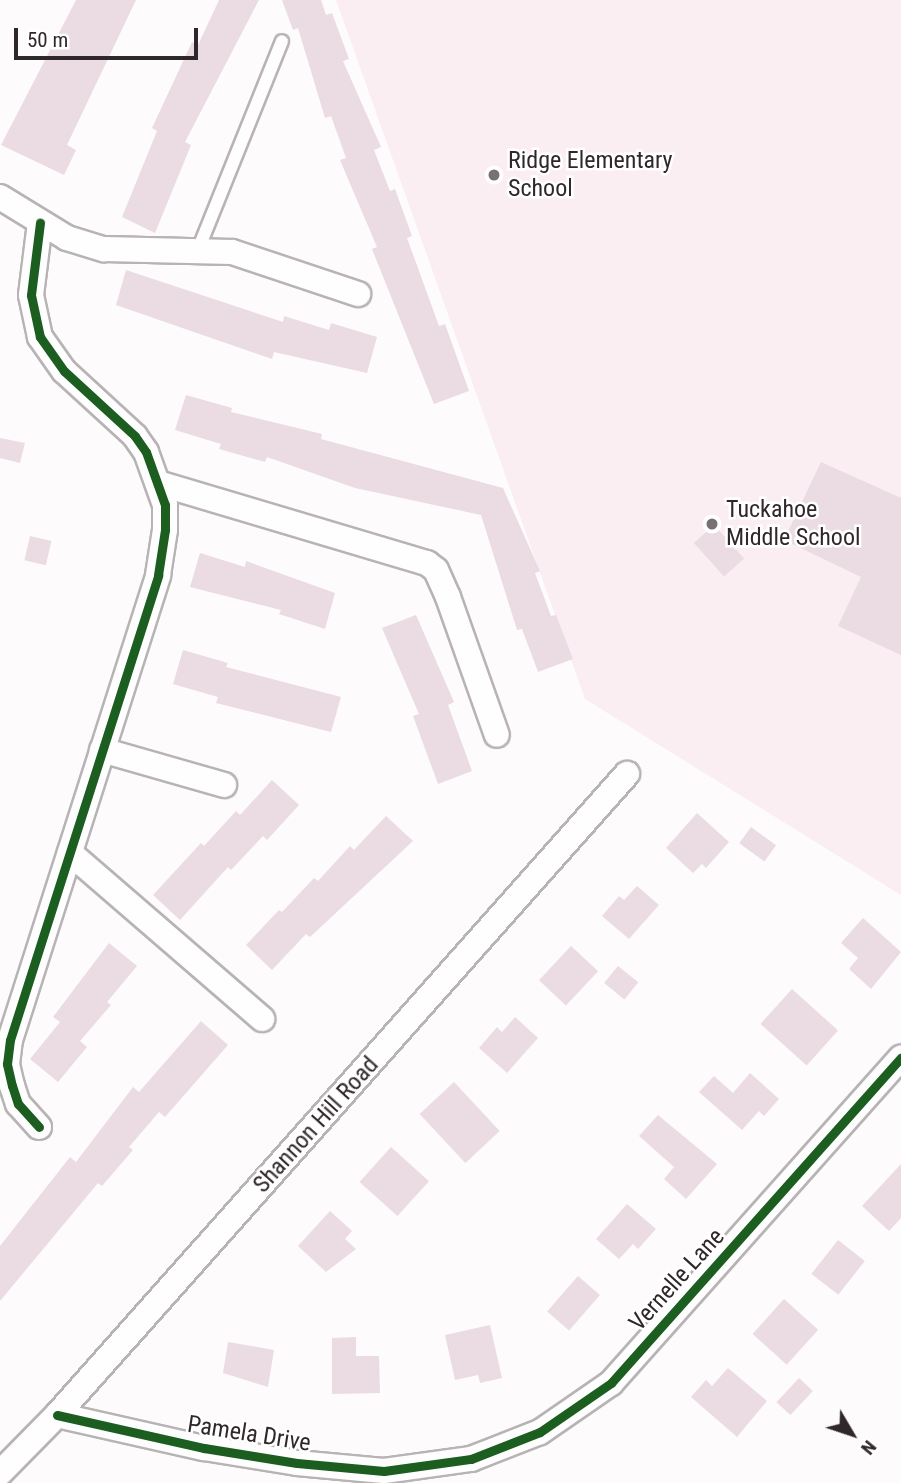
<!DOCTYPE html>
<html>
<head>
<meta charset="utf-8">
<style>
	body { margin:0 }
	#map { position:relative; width:901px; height:1483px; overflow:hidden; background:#fefbfc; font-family:"Roboto Condensed",sans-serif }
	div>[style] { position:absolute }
	.built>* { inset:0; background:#faeef2 }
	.building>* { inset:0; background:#ebdbe2; transform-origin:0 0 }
	.roads { filter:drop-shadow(2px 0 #b8b3b5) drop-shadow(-2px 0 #b8b3b5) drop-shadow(0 2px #b8b3b5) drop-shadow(0 -2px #b8b3b5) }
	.lane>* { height:12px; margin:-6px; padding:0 6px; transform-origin:6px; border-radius:6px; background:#fffeff }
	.street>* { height:24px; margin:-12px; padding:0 12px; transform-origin:12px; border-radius:12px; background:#fffeff }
	.cycleway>* { height:9px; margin:-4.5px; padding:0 4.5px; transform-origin:4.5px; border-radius:4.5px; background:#1b5e20 }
	.dots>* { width:19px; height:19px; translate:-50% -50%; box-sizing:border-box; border:4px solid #fff; border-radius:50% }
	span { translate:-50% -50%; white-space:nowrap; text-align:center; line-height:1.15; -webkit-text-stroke:5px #fff; paint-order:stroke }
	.poi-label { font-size:24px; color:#30272b }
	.left { translate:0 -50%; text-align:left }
	.street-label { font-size:24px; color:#30272b }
	.north { position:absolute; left:817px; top:1399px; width:70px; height:70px; -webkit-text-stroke:5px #fff; paint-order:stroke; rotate:129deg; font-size:19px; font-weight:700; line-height:28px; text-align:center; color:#30272b }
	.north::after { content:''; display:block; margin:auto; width:24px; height:32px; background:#30272b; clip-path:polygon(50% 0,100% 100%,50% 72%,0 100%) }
	.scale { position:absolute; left:14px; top:28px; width:184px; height:32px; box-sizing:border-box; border:4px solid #30272b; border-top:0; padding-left:9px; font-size:21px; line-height:24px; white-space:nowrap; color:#30272b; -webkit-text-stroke:5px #fff; paint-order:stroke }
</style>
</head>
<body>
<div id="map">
	<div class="built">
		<i style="clip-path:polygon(336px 0,901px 0,901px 895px,585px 699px)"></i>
	</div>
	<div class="building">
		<i style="clip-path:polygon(76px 0,136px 0,67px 145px,76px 150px,64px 175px,1px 145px)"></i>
		<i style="clip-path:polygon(219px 0,259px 0,185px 142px,191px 145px,155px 233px,122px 217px,157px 131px,152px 128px,192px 42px,198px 45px)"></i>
		<i style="clip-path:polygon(282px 0,321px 0,326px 15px,332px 13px,349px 59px,343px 61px,381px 147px,374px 150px,390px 191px,395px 189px,412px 236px,407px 238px,439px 326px,445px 324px,469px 391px,434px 404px,372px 249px,377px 247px,340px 160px,346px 158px,331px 116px,325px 118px,298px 28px,293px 30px)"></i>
		<i style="clip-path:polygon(126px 270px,283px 322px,284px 316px,329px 330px,331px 323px,377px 337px,367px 373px,274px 352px,272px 359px,116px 305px)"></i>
		<i style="clip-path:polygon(186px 395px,232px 408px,231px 412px,322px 434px,321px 439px,503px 488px,540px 571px,535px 573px,551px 616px,556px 615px,573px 659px,538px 672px,522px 629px,517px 630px,481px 515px,355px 488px,267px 457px,265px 462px,219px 449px,221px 444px,175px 430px)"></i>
		<i style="clip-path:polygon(0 438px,25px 443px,20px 463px,0 458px)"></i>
		<i style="clip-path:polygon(821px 462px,901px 498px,901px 655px,838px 626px,861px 577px,784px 540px)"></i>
		<i style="left:714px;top:525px;width:45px;height:27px;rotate:48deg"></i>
		<i style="left:30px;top:536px;width:22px;height:25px;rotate:13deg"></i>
		<i style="clip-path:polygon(200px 553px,245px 567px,246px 561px,335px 593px,325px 629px,279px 614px,281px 610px,190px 587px)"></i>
		<i style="clip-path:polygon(416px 615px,454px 702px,448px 705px,472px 771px,438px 784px,413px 716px,419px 714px,382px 628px)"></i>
		<i style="clip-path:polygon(183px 650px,228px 663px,226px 667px,341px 697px,331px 732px,216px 703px,218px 697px,173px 684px)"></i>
		<i style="clip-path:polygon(272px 780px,299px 805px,267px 840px,263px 836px,231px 870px,228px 867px,180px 920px,153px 895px,201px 843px,204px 846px,236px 811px,240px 815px)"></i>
		<i style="clip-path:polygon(697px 813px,729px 842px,706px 868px,702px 864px,693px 873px,666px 848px)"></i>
		<i style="clip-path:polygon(386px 816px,413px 841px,310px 937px,306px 934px,272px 970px,246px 945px,279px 910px,282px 912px,314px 878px,318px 881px,350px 846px,354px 850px)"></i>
		<i style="left:751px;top:827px;width:31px;height:20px;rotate:36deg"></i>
		<i style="clip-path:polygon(637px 886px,659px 905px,629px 939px,602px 916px,619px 896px,624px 900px)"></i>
		<i style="clip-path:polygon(863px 918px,901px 952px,871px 989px,849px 969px,858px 958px,841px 943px)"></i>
		<i style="clip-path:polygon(109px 943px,137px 966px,107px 1002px,111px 1005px,80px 1041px,87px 1047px,58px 1082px,30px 1059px,60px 1022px,53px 1017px)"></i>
		<i style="left:571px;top:946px;width:37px;height:47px;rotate:43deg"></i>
		<i style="left:618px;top:966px;width:26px;height:22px;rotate:39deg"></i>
		<i style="left:792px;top:989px;width:62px;height:47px;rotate:42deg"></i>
		<i style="clip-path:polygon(515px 1017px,538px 1038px,507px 1073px,479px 1048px,497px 1027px,502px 1032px)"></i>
		<i style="clip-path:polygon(201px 1021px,228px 1045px,165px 1117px,159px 1112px,129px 1147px,133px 1150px,102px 1186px,98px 1183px,0 1301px,0 1246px,70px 1157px,76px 1162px,133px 1087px,139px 1092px)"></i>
		<i style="clip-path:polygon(750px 1073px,779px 1099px,764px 1116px,759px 1111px,742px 1130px,699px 1092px,714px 1076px,733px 1093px)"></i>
		<i style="left:454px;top:1082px;width:67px;height:47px;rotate:47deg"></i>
		<i style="clip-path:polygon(658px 1115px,717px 1164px,686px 1199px,664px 1179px,674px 1167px,639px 1136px)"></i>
		<i style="left:391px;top:1147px;width:51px;height:47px;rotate:42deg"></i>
		<i style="clip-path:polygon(901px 1164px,901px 1218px,889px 1231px,862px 1206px)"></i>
		<i style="clip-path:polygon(627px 1204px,656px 1229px,638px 1249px,633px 1244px,619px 1259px,596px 1239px)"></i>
		<i style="clip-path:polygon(330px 1211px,352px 1231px,345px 1239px,356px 1249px,326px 1272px,298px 1246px)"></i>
		<i style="left:838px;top:1240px;width:34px;height:43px;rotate:38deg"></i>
		<i style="left:578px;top:1276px;width:29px;height:47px;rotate:41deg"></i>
		<i style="left:784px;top:1299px;width:46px;height:47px;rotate:42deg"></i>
		<i style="clip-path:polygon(490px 1325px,502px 1378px,480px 1383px,478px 1375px,455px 1380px,445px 1335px)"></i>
		<i style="clip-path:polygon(356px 1337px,356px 1356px,379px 1356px,380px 1393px,332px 1394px,332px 1338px)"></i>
		<i style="clip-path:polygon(228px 1342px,274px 1350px,268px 1387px,223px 1373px)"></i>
		<i style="clip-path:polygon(728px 1368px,767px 1401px,737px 1437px,691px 1397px,706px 1380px,712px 1386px)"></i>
		<i style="left:799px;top:1378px;width:19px;height:33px;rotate:43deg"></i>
	</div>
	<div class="roads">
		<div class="lane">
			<i style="left:198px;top:250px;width:225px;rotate:-68.1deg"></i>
		</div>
		<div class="street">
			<i style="left:0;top:197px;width:79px;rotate:31.5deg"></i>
			<i style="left:67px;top:238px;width:39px;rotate:17deg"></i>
			<i style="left:104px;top:249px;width:128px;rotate:1.3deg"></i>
			<i style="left:232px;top:252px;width:133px;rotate:18.4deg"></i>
			<i style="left:158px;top:483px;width:281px;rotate:16.6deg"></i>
			<i style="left:427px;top:563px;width:11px;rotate:38deg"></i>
			<i style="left:436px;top:570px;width:30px;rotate:66deg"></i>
			<i style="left:448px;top:597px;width:146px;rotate:70.5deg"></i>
			<i style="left:102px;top:750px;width:127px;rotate:16deg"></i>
			<i style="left:70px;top:853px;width:254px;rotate:40.8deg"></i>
			<i style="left:39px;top:1127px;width:31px;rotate:-132deg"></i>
			<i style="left:18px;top:1104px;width:19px;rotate:-108deg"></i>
			<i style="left:12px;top:1086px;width:23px;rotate:-103deg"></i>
			<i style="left:7px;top:1064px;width:24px;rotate:-83deg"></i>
			<i style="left:10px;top:1040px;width:488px;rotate:-72.3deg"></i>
			<i style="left:158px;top:575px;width:46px;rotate:-81.2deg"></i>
			<i style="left:165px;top:530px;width:25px;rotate:-90deg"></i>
			<i style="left:165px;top:505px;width:56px;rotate:-109.7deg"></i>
			<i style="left:146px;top:452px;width:19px;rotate:-125deg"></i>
			<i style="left:135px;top:436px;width:96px;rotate:-137.5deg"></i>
			<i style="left:64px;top:371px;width:42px;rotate:-125.2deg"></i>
			<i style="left:40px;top:337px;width:43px;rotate:-102.1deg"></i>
			<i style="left:31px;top:295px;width:73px;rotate:-82.9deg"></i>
			<i style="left:57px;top:1415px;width:151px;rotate:12.7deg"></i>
			<i style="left:204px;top:1448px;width:94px;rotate:9.2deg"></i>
			<i style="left:297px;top:1463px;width:87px;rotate:5.3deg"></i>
			<i style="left:384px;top:1471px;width:88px;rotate:-7.9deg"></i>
			<i style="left:471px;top:1459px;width:74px;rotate:-21.4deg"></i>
			<i style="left:540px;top:1432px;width:86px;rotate:-34.6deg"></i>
			<i style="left:611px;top:1383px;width:436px;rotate:-48.3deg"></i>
			<i style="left:0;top:1473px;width:81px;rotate:-45.5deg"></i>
			<i style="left:57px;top:1415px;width:858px;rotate:-48.36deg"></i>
		</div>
	</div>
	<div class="cycleway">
		<i style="left:39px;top:1127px;width:31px;rotate:-132deg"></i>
		<i style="left:18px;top:1104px;width:19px;rotate:-108deg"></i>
		<i style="left:12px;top:1086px;width:23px;rotate:-103deg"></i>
		<i style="left:7px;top:1064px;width:24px;rotate:-83deg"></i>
		<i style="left:10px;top:1040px;width:488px;rotate:-72.3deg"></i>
		<i style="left:158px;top:575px;width:46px;rotate:-81.2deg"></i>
		<i style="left:165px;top:530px;width:25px;rotate:-90deg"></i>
		<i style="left:165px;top:505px;width:56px;rotate:-109.7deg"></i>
		<i style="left:146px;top:452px;width:19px;rotate:-125deg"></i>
		<i style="left:135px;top:436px;width:96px;rotate:-137.5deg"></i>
		<i style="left:64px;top:371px;width:42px;rotate:-125.2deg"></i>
		<i style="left:40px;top:337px;width:43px;rotate:-102.1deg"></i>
		<i style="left:31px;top:295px;width:73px;rotate:-82.9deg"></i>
		<i style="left:57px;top:1415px;width:151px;rotate:12.7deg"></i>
		<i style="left:204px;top:1448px;width:94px;rotate:9.2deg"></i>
		<i style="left:297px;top:1463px;width:87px;rotate:5.3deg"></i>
		<i style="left:384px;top:1471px;width:88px;rotate:-7.9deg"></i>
		<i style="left:471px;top:1459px;width:74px;rotate:-21.4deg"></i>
		<i style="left:540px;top:1432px;width:86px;rotate:-34.6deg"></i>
		<i style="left:611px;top:1383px;width:436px;rotate:-48.3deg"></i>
	</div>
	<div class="dots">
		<i style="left:494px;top:175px;background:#787174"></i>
		<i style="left:712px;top:524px;background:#787174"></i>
	</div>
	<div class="poi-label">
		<span class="left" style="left:508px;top:175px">Ridge Elementary<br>School</span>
		<span class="left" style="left:726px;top:524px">Tuckahoe<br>Middle School</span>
	</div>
	<div class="street-label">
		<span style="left:316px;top:1125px;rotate:-48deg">Shannon Hill Road</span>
		<span style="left:677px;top:1280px;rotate:-48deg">Vernelle Lane</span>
		<span style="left:249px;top:1434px;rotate:9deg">Pamela Drive</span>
	</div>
	<div class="north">N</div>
	<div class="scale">50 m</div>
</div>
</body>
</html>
